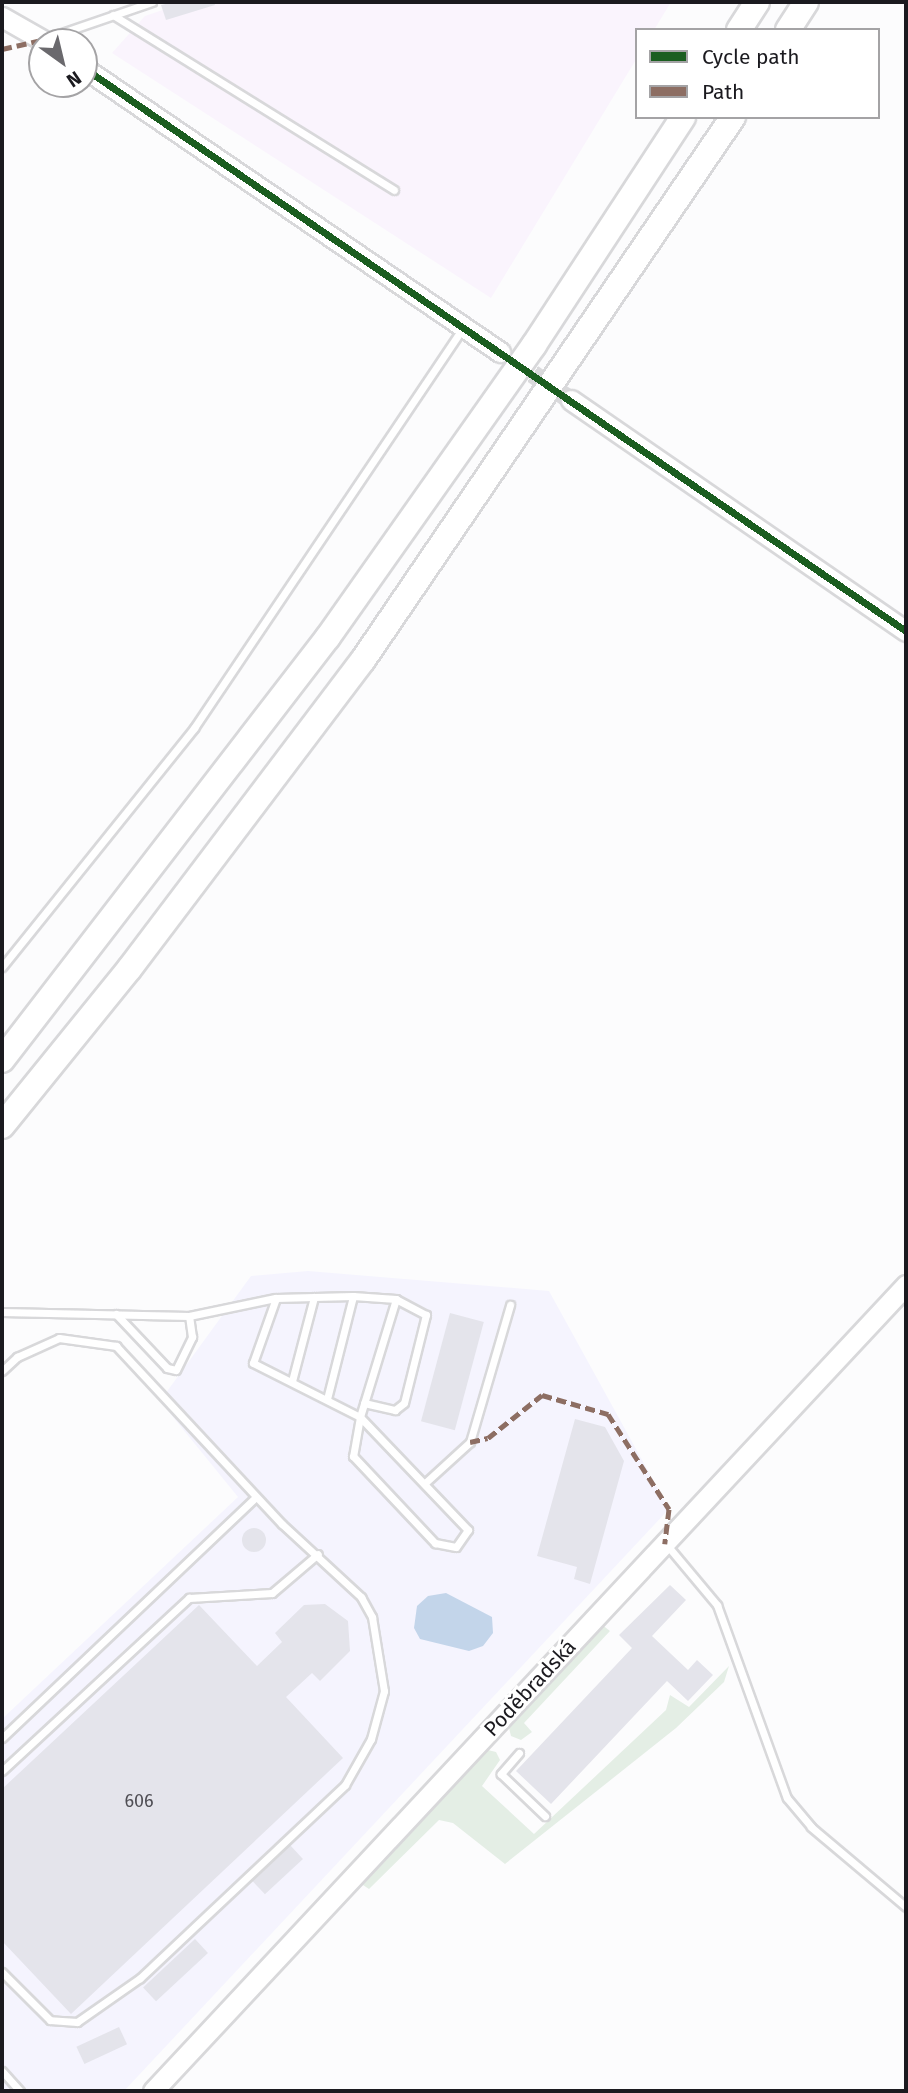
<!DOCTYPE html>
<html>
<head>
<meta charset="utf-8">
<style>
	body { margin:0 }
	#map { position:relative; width:908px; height:2093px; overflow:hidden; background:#fcfcfd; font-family:"Fira Sans",sans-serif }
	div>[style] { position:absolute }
	.built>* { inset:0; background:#f5f4fe }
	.industrial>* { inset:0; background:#faf4fd }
	.green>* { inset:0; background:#e4eee5 }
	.water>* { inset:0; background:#c3d5ea }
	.building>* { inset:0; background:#e4e4eb; transform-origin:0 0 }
	.round { border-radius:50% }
	.secondary-tunnel>* { height:19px; margin-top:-9.5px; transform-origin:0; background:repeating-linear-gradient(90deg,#dadadc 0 19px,transparent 0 29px) }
	.roads { filter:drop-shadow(2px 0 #d8d8da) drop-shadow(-2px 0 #d8d8da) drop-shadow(0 2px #d8d8da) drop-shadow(0 -2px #d8d8da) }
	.lane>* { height:7px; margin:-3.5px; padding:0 3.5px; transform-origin:3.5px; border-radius:3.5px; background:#fff }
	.secondary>* { height:19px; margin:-9.5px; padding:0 9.5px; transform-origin:9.5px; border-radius:9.5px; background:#fff }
	.highway>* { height:24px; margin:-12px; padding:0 12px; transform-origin:12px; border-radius:12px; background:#fff }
	.quiet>* { height:5px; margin-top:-2.5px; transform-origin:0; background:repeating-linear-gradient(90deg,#8d6e63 0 10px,transparent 0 15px) }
	.cycleway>* { height:7px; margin:-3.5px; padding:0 3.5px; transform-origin:3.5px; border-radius:3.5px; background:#1b5e20 }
	span { translate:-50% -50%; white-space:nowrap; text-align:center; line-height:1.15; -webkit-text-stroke:6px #fff; paint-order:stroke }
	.number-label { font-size:18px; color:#4f4e54 }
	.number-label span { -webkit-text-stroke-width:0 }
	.street-label { font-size:21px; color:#1b1a1f }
	.frame { position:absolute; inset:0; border:4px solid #1b1a1f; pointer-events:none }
	.legend { position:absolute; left:635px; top:28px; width:245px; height:91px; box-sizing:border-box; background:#fff; border:2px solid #a4a3a5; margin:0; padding:9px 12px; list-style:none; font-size:21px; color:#1b1a1f }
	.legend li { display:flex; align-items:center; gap:14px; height:35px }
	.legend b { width:35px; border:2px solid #a4a3a5 }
	.north { position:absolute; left:28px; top:28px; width:70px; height:70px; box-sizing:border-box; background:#fff; border:2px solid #a4a3a5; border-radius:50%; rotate:146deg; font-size:19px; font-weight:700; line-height:28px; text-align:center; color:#1b1a1f }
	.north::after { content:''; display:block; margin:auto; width:24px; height:32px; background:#6a696d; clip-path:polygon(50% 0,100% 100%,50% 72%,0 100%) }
</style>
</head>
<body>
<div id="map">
	<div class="built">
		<i style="clip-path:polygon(308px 1271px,549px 1291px,669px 1509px,124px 2091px,2px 2091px,2px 1719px,238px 1497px,160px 1401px,251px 1276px)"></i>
	</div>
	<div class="industrial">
		<i style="clip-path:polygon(186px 2px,671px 2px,654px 30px,637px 30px,637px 58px,491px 298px,112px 53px,145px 16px)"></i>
	</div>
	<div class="green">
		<i style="clip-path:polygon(601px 1624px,610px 1631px,524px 1723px,532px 1732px,521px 1740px,511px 1736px,508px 1724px)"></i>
		<i style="clip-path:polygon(729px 1666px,724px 1682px,676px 1728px,505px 1864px,453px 1823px,439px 1820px,369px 1889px,360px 1883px,484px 1749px,496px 1752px,500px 1760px,482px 1786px,534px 1834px,666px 1710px,670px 1695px,689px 1707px)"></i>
	</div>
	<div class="water">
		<i style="clip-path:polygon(446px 1593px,492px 1617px,493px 1633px,483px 1646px,469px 1651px,420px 1639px,414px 1628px,417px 1606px,428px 1596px)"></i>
	</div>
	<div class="building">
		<i style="clip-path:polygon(174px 2px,214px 2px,215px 5px,166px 20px,161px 5px)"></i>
		<i style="left:450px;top:1313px;width:35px;height:112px;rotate:15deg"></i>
		<i style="clip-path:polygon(575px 1419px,605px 1427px,624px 1461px,590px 1584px,574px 1579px,577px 1567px,537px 1556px)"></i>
		<i class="round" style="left:242px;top:1528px;width:24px;height:24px"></i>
		<i style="clip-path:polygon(670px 1585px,686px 1600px,652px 1636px,688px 1670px,697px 1660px,713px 1675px,688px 1701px,667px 1681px,551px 1804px,516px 1771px,632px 1648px,619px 1635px)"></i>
		<i style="clip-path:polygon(325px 1604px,348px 1621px,350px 1651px,320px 1681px,312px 1673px,286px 1697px,343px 1758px,71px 2014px,2px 1941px,2px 1789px,199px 1605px,257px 1666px,282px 1642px,275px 1633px,304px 1605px)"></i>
		<i style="left:290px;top:1845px;width:19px;height:52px;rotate:47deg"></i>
		<i style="left:195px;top:1939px;width:19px;height:71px;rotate:47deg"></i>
		<i style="left:119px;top:2027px;width:19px;height:47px;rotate:65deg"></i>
	</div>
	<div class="secondary-tunnel">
		<i style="left:509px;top:357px;width:75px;rotate:34.7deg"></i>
	</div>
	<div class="roads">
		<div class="lane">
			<i style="left:113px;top:15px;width:331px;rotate:31.9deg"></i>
			<i style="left:47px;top:38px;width:111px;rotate:-18.9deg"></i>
			<i style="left:2px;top:967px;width:307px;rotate:-51.2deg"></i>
			<i style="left:194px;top:728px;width:483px;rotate:-56.1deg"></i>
			<i style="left:2px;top:1312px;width:187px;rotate:1.2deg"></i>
			<i style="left:189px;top:1316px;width:88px;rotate:-11.8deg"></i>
			<i style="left:116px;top:1314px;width:74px;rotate:46.6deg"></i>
			<i style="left:167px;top:1368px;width:9px;rotate:13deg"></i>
			<i style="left:176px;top:1370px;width:37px;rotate:-64deg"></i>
			<i style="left:192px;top:1337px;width:21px;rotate:-98deg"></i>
			<i style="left:2px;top:1371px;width:21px;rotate:-43deg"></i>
			<i style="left:17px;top:1357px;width:46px;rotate:-24.3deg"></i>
			<i style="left:59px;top:1338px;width:58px;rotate:8deg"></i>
			<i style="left:116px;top:1346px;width:243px;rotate:47deg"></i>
			<i style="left:282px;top:1524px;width:108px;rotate:42.7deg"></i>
			<i style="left:361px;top:1597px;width:23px;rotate:61deg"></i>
			<i style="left:372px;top:1617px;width:75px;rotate:80.8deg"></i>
			<i style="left:384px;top:1691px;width:50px;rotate:105.2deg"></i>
			<i style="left:371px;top:1739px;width:53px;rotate:119.5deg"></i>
			<i style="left:345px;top:1785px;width:282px;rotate:136.7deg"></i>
			<i style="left:140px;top:1978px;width:77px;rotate:145.1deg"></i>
			<i style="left:77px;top:2022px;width:27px;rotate:-176deg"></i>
			<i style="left:50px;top:2020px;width:68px;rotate:-135deg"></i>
			<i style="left:292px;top:1381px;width:87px;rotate:-75.3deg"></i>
			<i style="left:327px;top:1399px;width:106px;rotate:-75.8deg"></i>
			<i style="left:353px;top:1296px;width:43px;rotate:4deg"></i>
			<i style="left:396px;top:1299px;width:123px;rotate:107deg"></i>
			<i style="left:360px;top:1417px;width:40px;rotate:100deg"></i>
			<i style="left:353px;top:1456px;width:120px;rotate:46.7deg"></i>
			<i style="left:435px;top:1543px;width:21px;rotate:11deg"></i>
			<i style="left:456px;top:1547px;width:21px;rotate:-55deg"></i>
			<i style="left:468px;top:1530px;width:156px;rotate:-133.7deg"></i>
			<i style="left:360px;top:1417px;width:120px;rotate:-153.2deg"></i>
			<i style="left:253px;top:1363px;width:69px;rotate:-70.5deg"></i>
			<i style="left:276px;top:1298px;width:77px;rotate:-1.5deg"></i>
			<i style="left:364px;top:1403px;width:32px;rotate:13deg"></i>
			<i style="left:395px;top:1410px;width:11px;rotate:-38deg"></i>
			<i style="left:404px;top:1403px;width:91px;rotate:-76deg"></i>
			<i style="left:426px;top:1315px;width:34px;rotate:-152deg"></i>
			<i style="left:425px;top:1483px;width:61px;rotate:-42.3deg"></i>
			<i style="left:470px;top:1442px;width:143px;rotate:-73.7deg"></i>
			<i style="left:666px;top:1544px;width:80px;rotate:50.1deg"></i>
			<i style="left:717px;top:1605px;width:205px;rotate:70.1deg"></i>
			<i style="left:787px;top:1798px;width:38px;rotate:50deg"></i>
			<i style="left:811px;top:1827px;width:124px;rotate:40.1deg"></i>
			<i style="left:2px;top:1738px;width:350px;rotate:-43.5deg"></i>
			<i style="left:519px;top:1753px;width:28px;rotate:131deg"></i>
			<i style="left:501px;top:1774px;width:61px;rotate:43.7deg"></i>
			<i style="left:2px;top:1771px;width:255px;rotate:-42.8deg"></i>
			<i style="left:189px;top:1598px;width:83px;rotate:-3.4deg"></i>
			<i style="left:272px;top:1593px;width:60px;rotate:-40.3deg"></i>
			<i style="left:2px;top:2071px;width:27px;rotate:48deg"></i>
		</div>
		<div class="secondary">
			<i style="left:2px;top:17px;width:51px;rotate:29.6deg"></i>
			<i style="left:84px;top:68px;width:504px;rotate:34.32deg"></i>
			<i style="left:571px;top:400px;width:407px;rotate:34.6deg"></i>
			<i style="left:153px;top:2091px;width:1103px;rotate:-46.95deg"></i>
		</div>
		<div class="highway">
			<i style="left:739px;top:30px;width:33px;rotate:-57deg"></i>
			<i style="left:788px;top:30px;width:33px;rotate:-57deg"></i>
			<i style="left:2px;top:1060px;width:534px;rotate:-52.38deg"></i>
			<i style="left:328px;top:637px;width:357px;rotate:-54.8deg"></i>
			<i style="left:534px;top:345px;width:272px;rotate:-56.8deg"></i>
			<i style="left:2px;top:1126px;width:203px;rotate:-51deg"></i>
			<i style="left:130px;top:968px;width:386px;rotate:-52.9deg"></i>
			<i style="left:363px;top:660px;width:657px;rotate:-55.73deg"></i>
		</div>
	</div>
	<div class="quiet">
		<i style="left:2px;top:49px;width:41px;rotate:-12.7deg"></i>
		<i style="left:470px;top:1442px;width:18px;rotate:-13deg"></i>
		<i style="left:488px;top:1438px;width:69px;rotate:-38.5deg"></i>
		<i style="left:542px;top:1395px;width:69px;rotate:16.1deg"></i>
		<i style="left:608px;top:1414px;width:113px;rotate:57.3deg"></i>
		<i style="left:669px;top:1509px;width:35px;rotate:97deg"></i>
	</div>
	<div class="cycleway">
		<i style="left:84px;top:68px;width:996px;rotate:34.41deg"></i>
	</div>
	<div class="number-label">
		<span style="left:139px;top:1801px">606</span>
	</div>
	<div class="street-label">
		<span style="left:530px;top:1688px;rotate:-47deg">Poděbradská</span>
	</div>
	<div class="frame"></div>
	<ul class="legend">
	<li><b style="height:9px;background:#1b5e20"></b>Cycle path</li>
	<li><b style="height:9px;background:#8d6e63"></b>Path</li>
	</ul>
	<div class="north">N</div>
</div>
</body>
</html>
